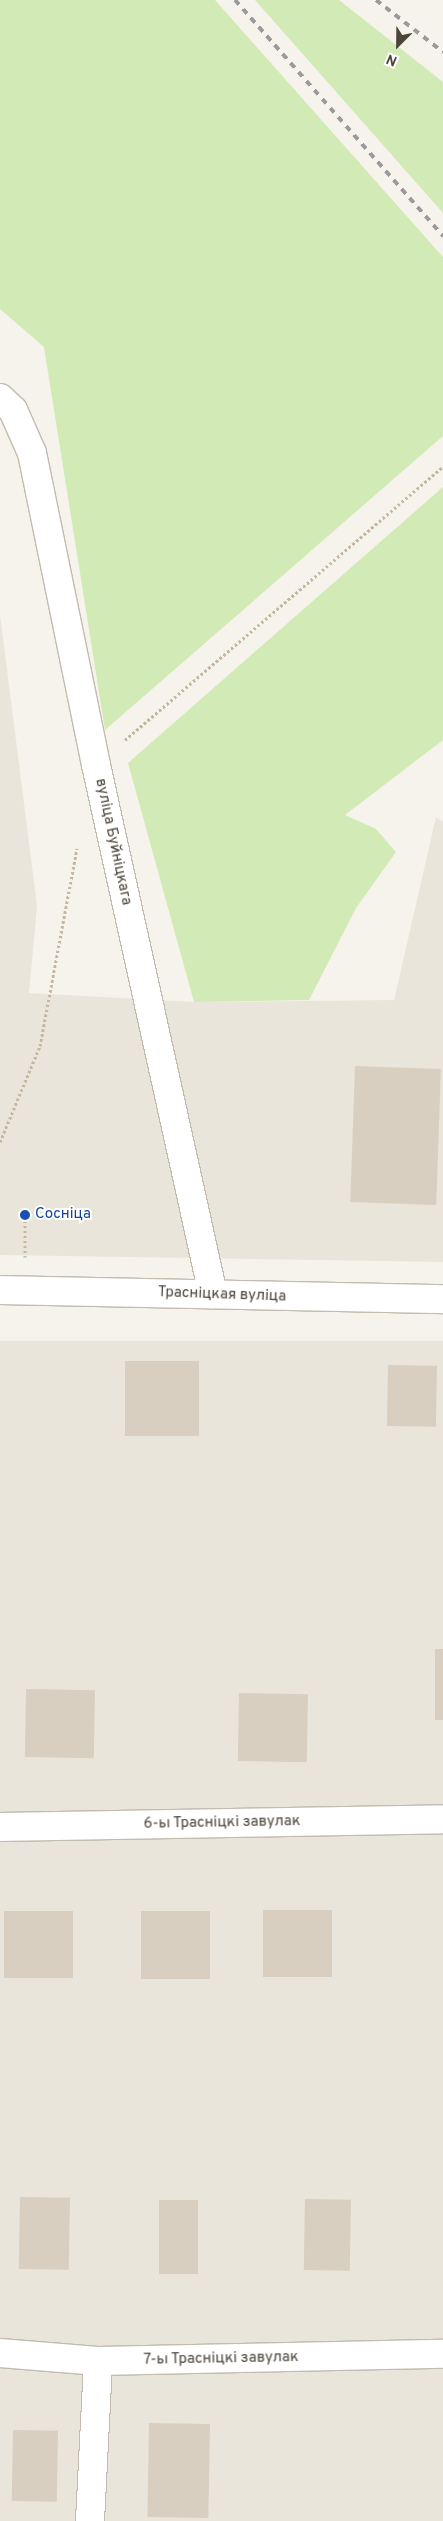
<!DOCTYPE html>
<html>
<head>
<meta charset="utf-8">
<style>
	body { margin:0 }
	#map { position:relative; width:443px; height:2521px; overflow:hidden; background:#f6f3ec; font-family:Overpass,sans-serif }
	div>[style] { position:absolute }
	.residential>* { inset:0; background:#eae5da; transform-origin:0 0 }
	.green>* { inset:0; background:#d2eab5 }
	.building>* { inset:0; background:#d8cfc1; transform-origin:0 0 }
	.path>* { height:3px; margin-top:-1.5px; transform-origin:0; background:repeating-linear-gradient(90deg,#c4b79f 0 2.5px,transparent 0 5px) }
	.roads { filter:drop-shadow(1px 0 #c2bbae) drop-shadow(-1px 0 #c2bbae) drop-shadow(0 1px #c2bbae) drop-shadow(0 -1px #c2bbae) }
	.minor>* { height:28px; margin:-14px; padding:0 14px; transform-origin:14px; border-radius:14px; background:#fff }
	.rail>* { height:4px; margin-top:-2px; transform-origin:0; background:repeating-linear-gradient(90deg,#9a9a9a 0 6px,transparent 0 12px) }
	.dots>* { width:14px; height:14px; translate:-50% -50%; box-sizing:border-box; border:2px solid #fff; border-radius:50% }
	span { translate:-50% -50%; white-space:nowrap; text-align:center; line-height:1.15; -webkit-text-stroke:4px #fff; paint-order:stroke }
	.street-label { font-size:15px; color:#4b4439 }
	.transit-label { font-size:15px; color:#164399 }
	.left { translate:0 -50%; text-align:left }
	.north { position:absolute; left:373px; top:20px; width:50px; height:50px; -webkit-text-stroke:4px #fff; paint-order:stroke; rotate:203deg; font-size:14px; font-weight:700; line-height:20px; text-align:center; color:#4b4439 }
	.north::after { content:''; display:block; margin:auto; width:18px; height:22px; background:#4b4439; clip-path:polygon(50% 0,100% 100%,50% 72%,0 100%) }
</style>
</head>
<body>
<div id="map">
	<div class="residential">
		<i style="clip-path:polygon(0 614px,37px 906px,29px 993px,194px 1002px,394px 1000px,436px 817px,443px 822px,443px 1262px,0 1255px)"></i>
		<i style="left:0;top:1341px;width:443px;height:1180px"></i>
	</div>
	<div class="green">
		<i style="clip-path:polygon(0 0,215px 0,443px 257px,443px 436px,105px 730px,44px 347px,0 309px)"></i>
		<i style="clip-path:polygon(255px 0,339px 0,443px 82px,443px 213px)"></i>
		<i style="clip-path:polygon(443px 487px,443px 740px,345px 815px,376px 829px,396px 852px,356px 908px,309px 1000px,194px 1002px,128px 763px)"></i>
	</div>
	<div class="building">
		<i style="left:355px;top:1066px;width:86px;height:136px;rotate:2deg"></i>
		<i style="left:125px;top:1361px;width:74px;height:75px"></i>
		<i style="left:388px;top:1365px;width:49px;height:61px;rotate:1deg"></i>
		<i style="left:435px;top:1649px;width:8px;height:71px"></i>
		<i style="left:26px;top:1689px;width:69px;height:68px;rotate:1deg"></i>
		<i style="left:239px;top:1693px;width:69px;height:68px;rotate:1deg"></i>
		<i style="left:263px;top:1910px;width:69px;height:67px"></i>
		<i style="left:4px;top:1911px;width:69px;height:67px"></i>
		<i style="left:141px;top:1911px;width:69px;height:68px"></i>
		<i style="left:20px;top:2197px;width:50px;height:72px;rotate:1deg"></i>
		<i style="left:305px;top:2199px;width:46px;height:71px;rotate:1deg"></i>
		<i style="left:159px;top:2200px;width:39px;height:74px"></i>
		<i style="left:149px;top:2423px;width:61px;height:94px;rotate:1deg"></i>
		<i style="left:13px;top:2430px;width:45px;height:71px;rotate:1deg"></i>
	</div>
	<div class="path">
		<i style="left:125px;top:740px;width:420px;rotate:-40.7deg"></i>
		<i style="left:0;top:1142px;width:104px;rotate:-67.4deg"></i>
		<i style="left:40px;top:1046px;width:201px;rotate:-79.4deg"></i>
		<i style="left:25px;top:1215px;width:42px;rotate:90deg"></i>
	</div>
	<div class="roads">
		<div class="minor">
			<i style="left:0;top:398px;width:18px;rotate:43deg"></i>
			<i style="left:13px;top:410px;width:47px;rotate:66.2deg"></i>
			<i style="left:32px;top:453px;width:318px;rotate:78.4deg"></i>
			<i style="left:96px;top:765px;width:542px;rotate:77.53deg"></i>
			<i style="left:0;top:1290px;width:443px;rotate:1.2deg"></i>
			<i style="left:0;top:1827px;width:443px;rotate:-1deg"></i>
			<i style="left:0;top:2353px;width:98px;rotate:4.7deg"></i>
			<i style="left:98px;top:2361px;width:345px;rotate:-1.2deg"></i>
			<i style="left:90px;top:2521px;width:160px;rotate:-87.1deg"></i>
		</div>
	</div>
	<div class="rail">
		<i style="left:235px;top:0;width:315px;rotate:48.6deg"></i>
		<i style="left:376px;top:0;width:85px;rotate:37.8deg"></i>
	</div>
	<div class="dots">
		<i style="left:25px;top:1215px;background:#1a4fb4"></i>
	</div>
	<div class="street-label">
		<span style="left:113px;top:842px;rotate:78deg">вуліца Буйніцкага</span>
		<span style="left:222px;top:1295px;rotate:2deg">Трасніцкая вуліца</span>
		<span style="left:222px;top:1823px;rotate:-1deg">6-ы Трасніцкі завулак</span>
		<span style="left:221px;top:2359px;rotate:-1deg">7-ы Трасніцкі завулак</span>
	</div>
	<div class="transit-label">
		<span class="left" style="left:35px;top:1215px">Сосніца</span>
	</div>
	<div class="north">N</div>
</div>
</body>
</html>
